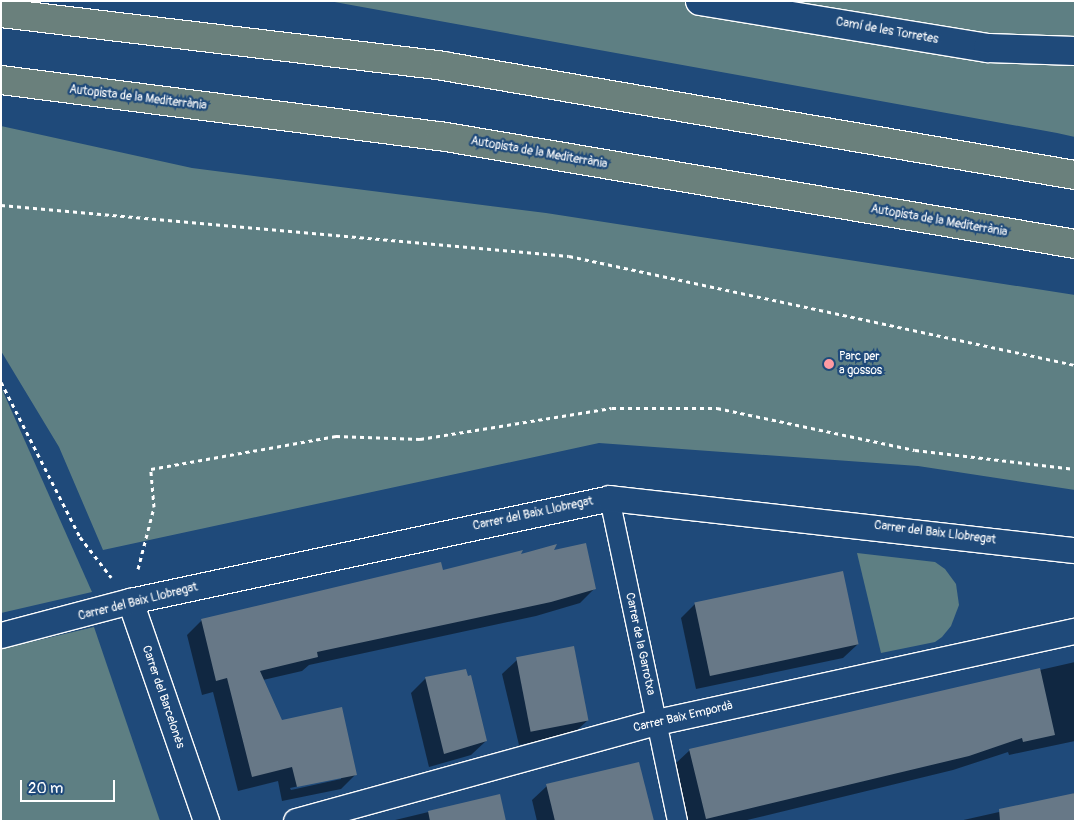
<!DOCTYPE html>
<html>
<head>
<meta charset="utf-8">
<style>
	body { margin:0 }
	#map { position:relative; width:1076px; height:822px; overflow:hidden; background:#1f4a7a; font-family:Pangolin,sans-serif }
	div>[style] { position:absolute }
	.green>* { inset:0; background:#5e7f83 }
	.shadow>* { inset:0; background:#0007 }
	.building>* { inset:0; background:#677887; transform-origin:0 0 }
	.path>* { height:3px; margin-top:-1.5px; transform-origin:0; background:repeating-linear-gradient(90deg,#fff 0 4px,transparent 0 8px) }
	.roads { filter:drop-shadow(1px 0 #fff) drop-shadow(-1px 0 #fff) drop-shadow(0 1px #fff) drop-shadow(0 -1px #fff) }
	.pedestrian>* { height:19px; margin:-9.5px; padding:0 9.5px; transform-origin:9.5px; border-radius:9.5px; background:#1f4a7a }
	.minor>* { height:25px; margin:-12.5px; padding:0 12.5px; transform-origin:12.5px; border-radius:12.5px; background:#1f4a7a }
	.tertiary>* { height:28px; margin:-14px; padding:0 14px; transform-origin:14px; border-radius:14px; background:#1f4a7a }
	.motorway>* { height:28px; margin:-14px; padding:0 14px; transform-origin:14px; border-radius:14px; background:#6a807c }
	.dots>* { width:14px; height:14px; translate:-50% -50%; box-sizing:border-box; border:2px solid #1f4a7a; border-radius:50% }
	span { translate:-50% -50%; white-space:nowrap; text-align:center; line-height:1.15; -webkit-text-stroke:4.5px #1f4a7a; paint-order:stroke }
	.street-label { font-size:12px; color:#fff }
	.poi-label { font-size:12px; color:#fff }
	.left { translate:0 -50%; text-align:left }
	.frame { position:absolute; inset:0; border:2px solid #fff; pointer-events:none }
	.scale { position:absolute; left:20px; top:780px; width:95px; height:22px; box-sizing:border-box; border:2px solid #fff; border-top:0; padding-left:6px; font-size:15px; line-height:18px; white-space:nowrap; color:#fff; -webkit-text-stroke:4px #1f4a7a; paint-order:stroke }
</style>
</head>
<body>
<div id="map">
	<div class="green">
		<i style="clip-path:polygon(329px 1px,1075px 1px,1075px 137px,1057px 133px)"></i>
		<i style="clip-path:polygon(1px 126px,192px 168px,546px 213px,1075px 295px,1075px 490px,918px 466px,599px 443px,103px 550px,59px 447px,1px 351px)"></i>
		<i style="clip-path:polygon(1px 387px,92px 592px,1px 613px)"></i>
		<i style="clip-path:polygon(857px 553px,935px 562px,945px 569px,956px 584px,959px 605px,951px 626px,942px 637px,935px 642px,881px 653px)"></i>
		<i style="clip-path:polygon(94px 627px,160px 821px,1px 821px,1px 649px)"></i>
	</div>
	<div class="shadow">
		<i style="clip-path:polygon(evenodd,552px 551px,595px 588px,580px 603px,536px 616px,309px 665px,302px 671px,263px 680px,281px 721px,356px 774px,341px 789px,282px 801px,278px 781px,238px 791px,213px 692px,202px 695px,187px 635px,202px 620px,552px 551px,341px 777px,341px 779px,291px 790px,290px 788px,341px 777px)"></i>
		<i style="clip-path:polygon(695px 604px,858px 644px,843px 658px,696px 689px,681px 618px)"></i>
		<i style="clip-path:polygon(517px 660px,588px 720px,573px 734px,519px 745px,502px 674px)"></i>
		<i style="clip-path:polygon(1075px 662px,1075px 741px,1009px 755px,1008px 752px,953px 770px,743px 821px,688px 821px,675px 764px,690px 750px)"></i>
		<i style="clip-path:polygon(426px 678px,486px 741px,471px 755px,429px 767px,411px 693px)"></i>
		<i style="clip-path:polygon(547px 786px,653px 821px,537px 821px,532px 800px)"></i>
		<i style="clip-path:polygon(1075px 792px,1075px 821px,959px 821px,1071px 796px)"></i>
		<i style="clip-path:polygon(499px 795px,505px 821px,391px 821px)"></i>
	</div>
	<div class="building">
		<i style="clip-path:polygon(586px 543px,596px 589px,551px 602px,317px 652px,318px 657px,260px 671px,282px 720px,342px 707px,357px 775px,297px 787px,292px 767px,252px 777px,227px 678px,216px 681px,201px 619px,441px 562px,443px 570px,523px 550px,521px 554px,557px 544px,554px 550px)"></i>
		<i style="left:843px;top:571px;width:75px;height:152px;rotate:78deg"></i>
		<i style="left:574px;top:646px;width:76px;height:59px;rotate:79deg"></i>
		<i style="clip-path:polygon(1040px 668px,1055px 735px,1023px 742px,1022px 738px,969px 756px,706px 819px,689px 749px)"></i>
		<i style="clip-path:polygon(466px 669px,468px 676px,471px 675px,487px 741px,444px 754px,425px 677px)"></i>
		<i style="clip-path:polygon(639px 762px,654px 821px,555px 821px,546px 784px)"></i>
		<i style="clip-path:polygon(1075px 793px,1075px 821px,1000px 821px,999px 809px)"></i>
		<i style="clip-path:polygon(500px 794px,506px 821px,430px 821px,428px 811px)"></i>
	</div>
	<div class="path">
		<i style="left:1px;top:205px;width:570px;rotate:5.13deg"></i>
		<i style="left:569px;top:256px;width:518px;rotate:12.16deg"></i>
		<i style="left:1px;top:382px;width:174px;rotate:63deg"></i>
		<i style="left:80px;top:537px;width:51px;rotate:52.2deg"></i>
		<i style="left:138px;top:569px;width:64px;rotate:-75.5deg"></i>
		<i style="left:154px;top:507px;width:38px;rotate:-95deg"></i>
		<i style="left:151px;top:469px;width:188px;rotate:-10.1deg"></i>
		<i style="left:336px;top:436px;width:84px;rotate:2deg"></i>
		<i style="left:420px;top:439px;width:194px;rotate:-9.2deg"></i>
		<i style="left:612px;top:408px;width:105px"></i>
		<i style="left:717px;top:408px;width:202px;rotate:12deg"></i>
		<i style="left:915px;top:450px;width:161px;rotate:6.8deg"></i>
	</div>
	<div class="roads">
		<div class="pedestrian">
			<i style="left:609px;top:498px;width:330px;rotate:78.1deg"></i>
		</div>
		<div class="minor">
			<i style="left:130px;top:601px;width:233px;rotate:70.9deg"></i>
			<i style="left:1px;top:635px;width:133px;rotate:-14.8deg"></i>
			<i style="left:130px;top:601px;width:490px;rotate:-12.1deg"></i>
			<i style="left:609px;top:498px;width:469px;rotate:6.4deg"></i>
			<i style="left:296px;top:821px;width:373px;rotate:-15.4deg"></i>
			<i style="left:656px;top:722px;width:429px;rotate:-12.3deg"></i>
		</div>
		<div class="tertiary">
			<i style="left:700px;top:1px;width:292px;rotate:9.3deg"></i>
			<i style="left:988px;top:48px;width:87px;rotate:2deg"></i>
		</div>
		<div class="motorway">
			<i style="left:1px;top:13px;width:445px;rotate:6.8deg"></i>
			<i style="left:443px;top:66px;width:641px;rotate:9.79deg"></i>
			<i style="left:1px;top:80px;width:443px;rotate:7.3deg"></i>
			<i style="left:440px;top:136px;width:644px;rotate:9.65deg"></i>
		</div>
	</div>
	<div class="dots">
		<i style="left:829px;top:364px;background:#ff9aa2"></i>
	</div>
	<div class="street-label">
		<span style="left:887px;top:31px;rotate:10deg">Camí de les Torretes</span>
		<span style="left:138px;top:98px;rotate:7deg">Autopista de la Mediterrània</span>
		<span style="left:539px;top:153px;rotate:10deg">Autopista de la Mediterrània</span>
		<span style="left:939px;top:221px;rotate:10deg">Autopista de la Mediterrània</span>
		<span style="left:533px;top:514px;rotate:-12deg">Carrer del Baix Llobregat</span>
		<span style="left:935px;top:533px;rotate:7deg">Carrer del Baix Llobregat</span>
		<span style="left:138px;top:602px;rotate:-14deg">Carrer del Baix Llobregat</span>
		<span style="left:640px;top:644px;rotate:78deg">Carrer de la Garrotxa</span>
		<span style="left:163px;top:697px;rotate:71deg">Carrer del Barcelonès</span>
		<span style="left:683px;top:717px;rotate:-13deg">Carrer Baix Empordà</span>
	</div>
	<div class="poi-label">
		<span class="left" style="left:839px;top:364px">Parc per<br>a gossos</span>
	</div>
	<div class="frame"></div>
	<div class="scale">20 m</div>
</div>
</body>
</html>
